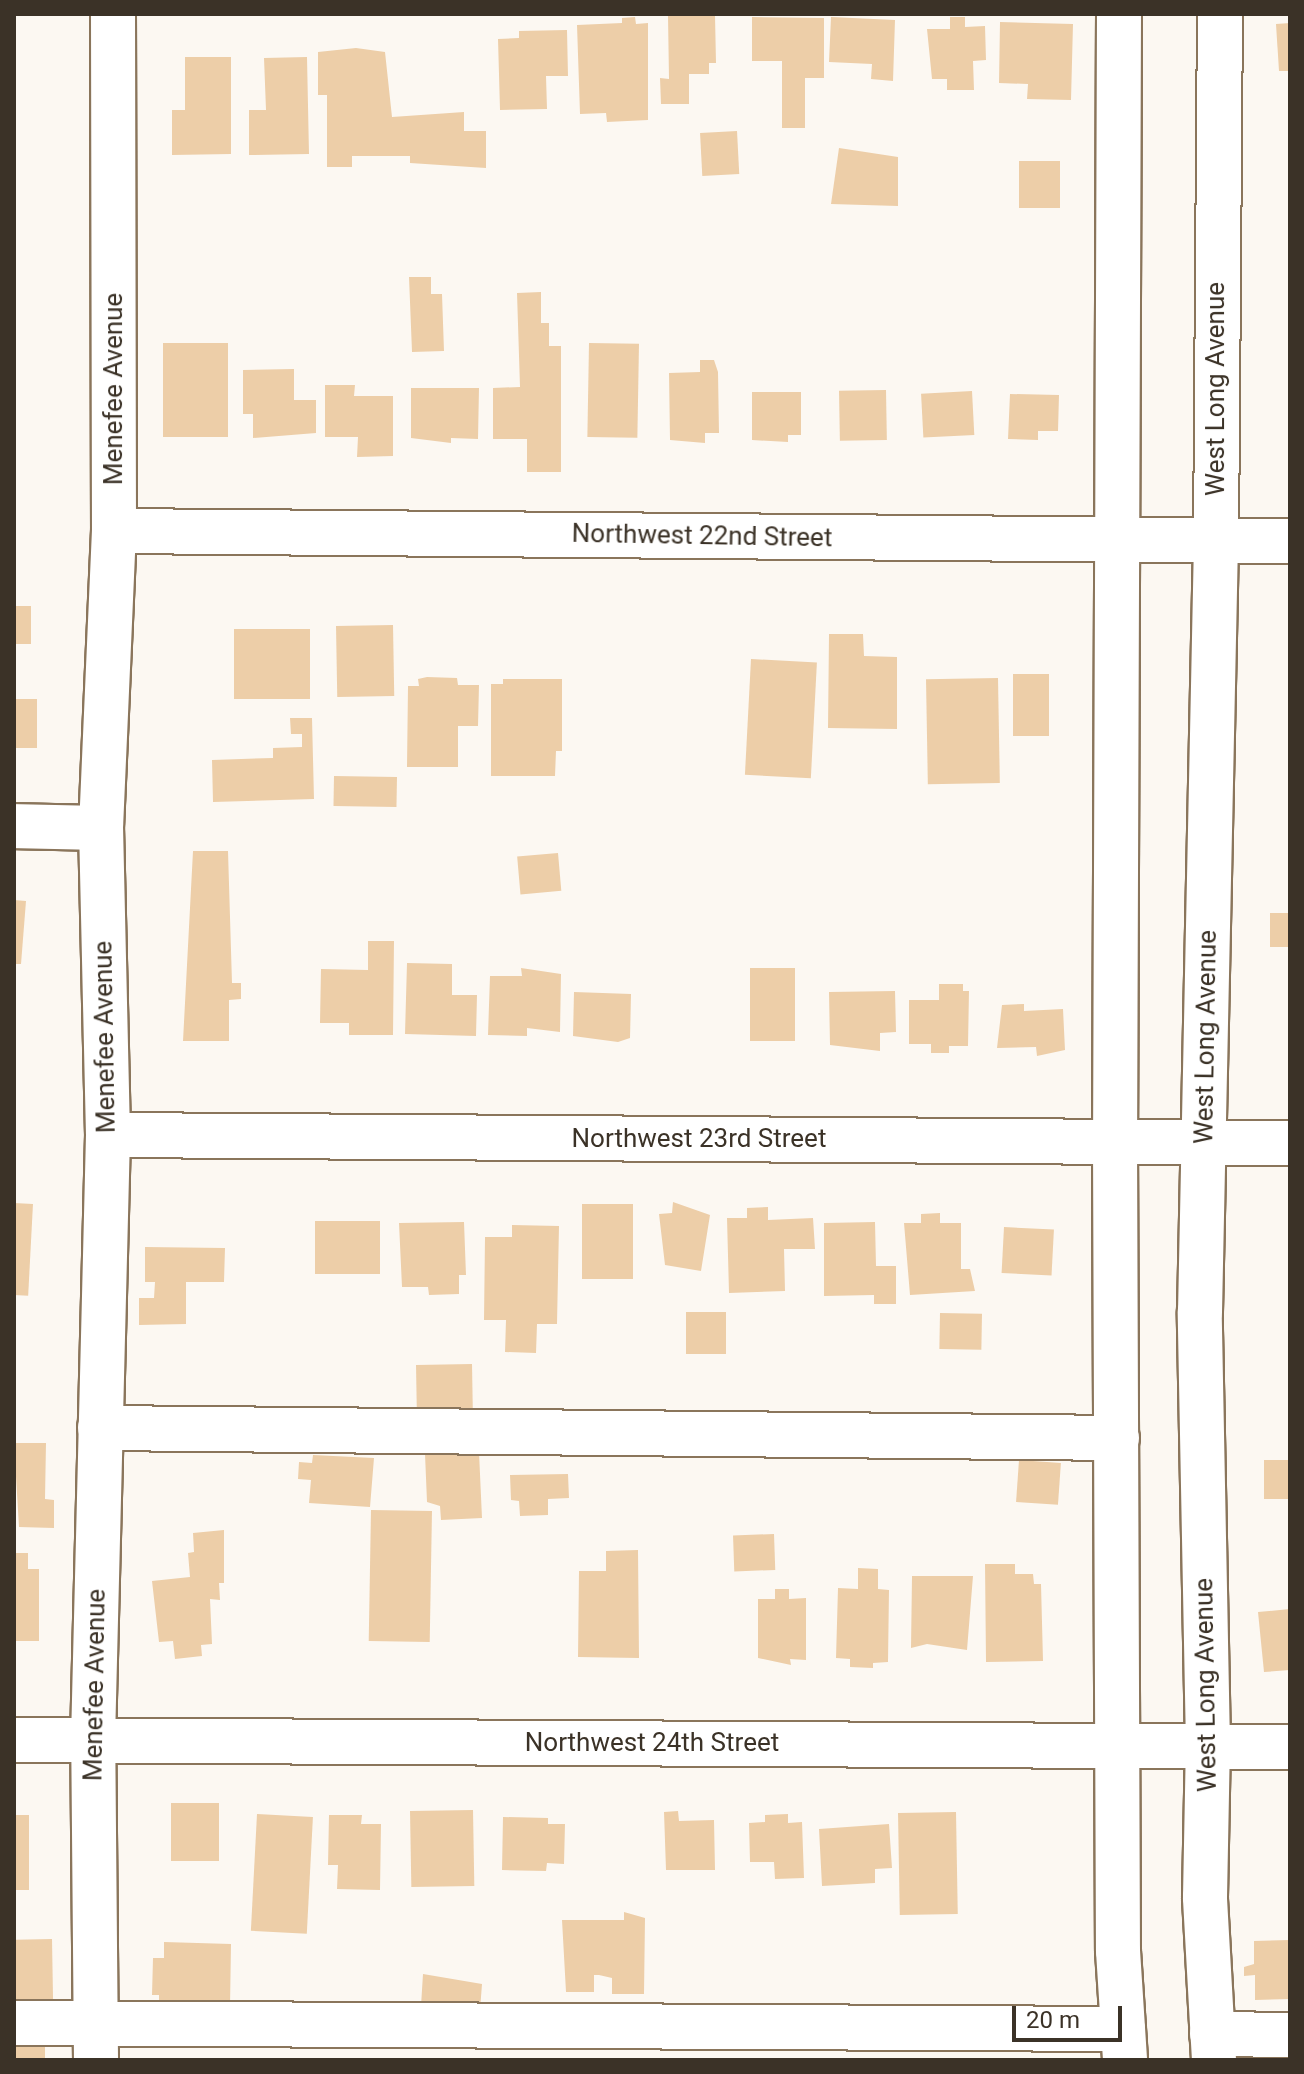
<!DOCTYPE html>
<html>
<head>
<meta charset="utf-8">
<style>
	body { margin:0 }
	#map { position:relative; width:1304px; height:2074px; overflow:hidden; background:#fcf8f2; font-family:Roboto,sans-serif }
	div>[style] { position:absolute }
	.building>* { inset:0; background:#edcea8; transform-origin:0 0 }
	.roads { filter:drop-shadow(2px 0 #8a755b) drop-shadow(-2px 0 #8a755b) drop-shadow(0 2px #8a755b) drop-shadow(0 -2px #8a755b) }
	.minor>* { height:44px; margin:-22px; padding:0 22px; transform-origin:22px; border-radius:22px; background:#fff }
	.major>* { height:44px; margin:-22px; padding:0 22px; transform-origin:22px; border-radius:22px; background:#fff }
	span { translate:-50% -50%; white-space:nowrap; text-align:center; line-height:1.15; -webkit-text-stroke:6px #fff; paint-order:stroke }
	.street-label { font-size:26px; color:#3b3227 }
	.frame { position:absolute; inset:0; border:16px solid #3b3227; pointer-events:none }
	.scale { position:absolute; left:1012px; top:2006px; width:110px; height:36px; box-sizing:border-box; border:4px solid #3b3227; border-top:0; padding-left:10px; font-size:24px; line-height:28px; white-space:nowrap; color:#3b3227; -webkit-text-stroke:6px #fff; paint-order:stroke }
</style>
</head>
<body>
<div id="map">
	<div class="building">
		<i style="clip-path:polygon(715px 15px,716px 63px,709px 63px,709px 74px,689px 74px,689px 104px,661px 104px,660px 78px,669px 79px,668px 16px)"></i>
		<i style="clip-path:polygon(635px 17px,636px 24px,648px 23px,648px 120px,607px 122px,606px 113px,580px 114px,577px 25px,622px 23px,622px 18px)"></i>
		<i style="clip-path:polygon(752px 17px,824px 18px,824px 78px,805px 78px,805px 128px,782px 128px,782px 61px,752px 61px)"></i>
		<i style="clip-path:polygon(831px 17px,895px 20px,893px 81px,871px 79px,872px 64px,829px 62px)"></i>
		<i style="clip-path:polygon(950px 17px,965px 17px,965px 27px,985px 26px,986px 60px,973px 61px,974px 90px,947px 90px,947px 79px,932px 79px,927px 29px,950px 29px)"></i>
		<i style="clip-path:polygon(1000px 22px,1073px 24px,1071px 100px,1027px 99px,1028px 84px,999px 83px)"></i>
		<i style="clip-path:polygon(1290px 23px,1290px 71px,1279px 71px,1276px 24px)"></i>
		<i style="clip-path:polygon(567px 30px,568px 76px,546px 76px,547px 109px,500px 110px,498px 39px,519px 38px,519px 31px)"></i>
		<i style="clip-path:polygon(356px 48px,385px 52px,392px 117px,464px 112px,464px 131px,486px 131px,486px 168px,410px 163px,410px 156px,352px 156px,352px 167px,327px 167px,327px 95px,318px 95px,318px 52px)"></i>
		<i style="clip-path:polygon(185px 57px,231px 57px,231px 154px,172px 155px,172px 110px,185px 110px)"></i>
		<i style="clip-path:polygon(307px 57px,309px 154px,249px 155px,249px 110px,266px 110px,264px 58px)"></i>
		<i style="left:737px;top:131px;width:43px;height:37px;rotate:87deg"></i>
		<i style="clip-path:polygon(839px 148px,898px 157px,898px 206px,831px 204px)"></i>
		<i style="left:1060px;top:161px;width:47px;height:41px;rotate:90deg"></i>
		<i style="clip-path:polygon(409px 277px,431px 277px,431px 294px,442px 294px,444px 351px,412px 352px)"></i>
		<i style="clip-path:polygon(541px 292px,541px 323px,549px 323px,549px 346px,561px 346px,561px 472px,527px 472px,527px 439px,493px 439px,493px 388px,520px 387px,517px 293px)"></i>
		<i style="left:163px;top:343px;width:65px;height:94px"></i>
		<i style="left:589px;top:343px;width:50px;height:94px;rotate:1deg"></i>
		<i style="clip-path:polygon(700px 360px,714px 360px,718px 372px,719px 433px,705px 433px,705px 443px,670px 440px,669px 373px,700px 372px)"></i>
		<i style="clip-path:polygon(294px 369px,294px 400px,316px 400px,316px 433px,253px 438px,253px 414px,243px 414px,243px 370px)"></i>
		<i style="clip-path:polygon(325px 385px,355px 385px,354px 396px,393px 396px,393px 456px,357px 457px,358px 437px,325px 437px)"></i>
		<i style="clip-path:polygon(411px 388px,479px 388px,478px 439px,451px 438px,451px 443px,411px 438px)"></i>
		<i style="left:886px;top:390px;width:50px;height:47px;rotate:89deg"></i>
		<i style="left:972px;top:391px;width:44px;height:51px;rotate:87deg"></i>
		<i style="clip-path:polygon(752px 392px,801px 392px,801px 435px,788px 435px,788px 442px,752px 440px)"></i>
		<i style="clip-path:polygon(1010px 394px,1059px 395px,1058px 431px,1038px 431px,1038px 440px,1008px 439px)"></i>
		<i style="left:14px;top:606px;width:17px;height:38px"></i>
		<i style="left:393px;top:625px;width:71px;height:57px;rotate:89deg"></i>
		<i style="left:234px;top:629px;width:76px;height:70px"></i>
		<i style="clip-path:polygon(829px 634px,863px 634px,864px 656px,897px 657px,897px 729px,828px 728px)"></i>
		<i style="left:751px;top:659px;width:66px;height:116px;rotate:3deg"></i>
		<i style="left:1013px;top:674px;width:36px;height:62px"></i>
		<i style="clip-path:polygon(457px 678px,458px 685px,479px 685px,478px 726px,458px 726px,458px 767px,407px 767px,408px 686px,419px 686px,418px 679px,427px 677px)"></i>
		<i style="left:998px;top:678px;width:105px;height:72px;rotate:89deg"></i>
		<i style="clip-path:polygon(503px 679px,562px 679px,562px 751px,556px 751px,555px 776px,491px 776px,491px 684px,503px 684px)"></i>
		<i style="left:14px;top:699px;width:23px;height:49px"></i>
		<i style="clip-path:polygon(290px 718px,312px 718px,314px 799px,213px 802px,212px 760px,273px 758px,273px 748px,302px 747px,302px 734px,291px 734px)"></i>
		<i style="left:334px;top:776px;width:63px;height:30px;rotate:1deg"></i>
		<i style="clip-path:polygon(193px 851px,228px 851px,232px 983px,241px 983px,241px 999px,229px 1000px,229px 1041px,183px 1041px)"></i>
		<i style="left:558px;top:853px;width:38px;height:41px;rotate:85deg"></i>
		<i style="clip-path:polygon(14px 900px,26px 901px,21px 964px,14px 964px)"></i>
		<i style="left:1290px;top:913px;width:34px;height:20px;rotate:90deg"></i>
		<i style="clip-path:polygon(368px 941px,394px 941px,393px 1035px,349px 1035px,349px 1023px,320px 1023px,321px 969px,368px 970px)"></i>
		<i style="clip-path:polygon(407px 963px,452px 964px,452px 995px,477px 995px,476px 1036px,405px 1034px)"></i>
		<i style="clip-path:polygon(521px 968px,561px 974px,560px 1032px,527px 1028px,527px 1036px,488px 1035px,490px 976px,522px 976px)"></i>
		<i style="left:750px;top:968px;width:45px;height:73px"></i>
		<i style="clip-path:polygon(939px 984px,963px 984px,963px 991px,969px 991px,968px 1046px,949px 1046px,949px 1053px,931px 1053px,931px 1044px,909px 1044px,909px 1000px,939px 1000px)"></i>
		<i style="clip-path:polygon(895px 991px,896px 1032px,880px 1033px,880px 1051px,830px 1045px,829px 992px)"></i>
		<i style="clip-path:polygon(574px 992px,631px 994px,630px 1038px,618px 1042px,573px 1036px)"></i>
		<i style="clip-path:polygon(1024px 1004px,1024px 1011px,1063px 1009px,1065px 1050px,1037px 1056px,1036px 1047px,997px 1048px,1002px 1005px)"></i>
		<i style="clip-path:polygon(673px 1202px,710px 1215px,701px 1271px,665px 1265px,659px 1214px,672px 1213px)"></i>
		<i style="left:14px;top:1203px;width:19px;height:92px;rotate:3deg"></i>
		<i style="left:582px;top:1204px;width:51px;height:75px"></i>
		<i style="clip-path:polygon(768px 1207px,768px 1220px,813px 1218px,815px 1249px,784px 1249px,785px 1291px,729px 1293px,727px 1218px,747px 1218px,747px 1208px)"></i>
		<i style="clip-path:polygon(940px 1213px,940px 1223px,961px 1223px,961px 1269px,970px 1269px,975px 1291px,910px 1295px,904px 1223px,921px 1223px,921px 1214px)"></i>
		<i style="left:380px;top:1221px;width:53px;height:65px;rotate:90deg"></i>
		<i style="clip-path:polygon(464px 1222px,466px 1275px,459px 1275px,459px 1294px,429px 1295px,428px 1287px,402px 1287px,399px 1223px)"></i>
		<i style="clip-path:polygon(875px 1222px,876px 1266px,896px 1266px,896px 1304px,874px 1304px,874px 1295px,824px 1296px,824px 1223px)"></i>
		<i style="clip-path:polygon(512px 1225px,559px 1226px,557px 1324px,537px 1324px,536px 1353px,505px 1352px,506px 1320px,484px 1320px,485px 1237px,512px 1237px)"></i>
		<i style="left:1004px;top:1227px;width:50px;height:46px;rotate:3deg"></i>
		<i style="clip-path:polygon(145px 1247px,225px 1248px,224px 1282px,186px 1282px,186px 1324px,139px 1325px,139px 1298px,154px 1298px,155px 1282px,145px 1282px)"></i>
		<i style="left:686px;top:1312px;width:40px;height:42px"></i>
		<i style="left:940px;top:1313px;width:42px;height:36px;rotate:1deg"></i>
		<i style="left:472px;top:1364px;width:52px;height:56px;rotate:89deg"></i>
		<i style="clip-path:polygon(14px 1443px,46px 1443px,45px 1499px,54px 1500px,54px 1528px,19px 1527px)"></i>
		<i style="clip-path:polygon(479px 1452px,482px 1518px,441px 1520px,440px 1506px,427px 1502px,425px 1454px)"></i>
		<i style="clip-path:polygon(313px 1455px,374px 1458px,370px 1507px,309px 1503px,311px 1480px,298px 1479px,299px 1462px,312px 1463px)"></i>
		<i style="left:1019px;top:1460px;width:42px;height:42px;rotate:4deg"></i>
		<i style="left:1264px;top:1460px;width:26px;height:39px"></i>
		<i style="clip-path:polygon(568px 1474px,569px 1498px,548px 1499px,548px 1515px,520px 1516px,519px 1501px,511px 1500px,510px 1475px)"></i>
		<i style="left:371px;top:1510px;width:61px;height:131px;rotate:1deg"></i>
		<i style="clip-path:polygon(224px 1530px,224px 1583px,219px 1583px,220px 1600px,210px 1599px,212px 1644px,201px 1645px,202px 1656px,175px 1659px,173px 1641px,159px 1642px,152px 1581px,190px 1577px,188px 1553px,194px 1552px,193px 1533px)"></i>
		<i style="left:774px;top:1534px;width:36px;height:41px;rotate:88deg"></i>
		<i style="clip-path:polygon(638px 1550px,639px 1658px,578px 1657px,579px 1571px,606px 1571px,606px 1551px)"></i>
		<i style="clip-path:polygon(14px 1553px,28px 1553px,28px 1569px,39px 1569px,39px 1641px,14px 1641px)"></i>
		<i style="clip-path:polygon(985px 1564px,1015px 1564px,1015px 1574px,1033px 1574px,1034px 1584px,1041px 1584px,1043px 1661px,986px 1662px)"></i>
		<i style="clip-path:polygon(858px 1568px,878px 1569px,878px 1589px,889px 1590px,888px 1662px,873px 1663px,873px 1668px,850px 1667px,850px 1659px,836px 1658px,838px 1588px,858px 1589px)"></i>
		<i style="clip-path:polygon(912px 1576px,973px 1576px,967px 1650px,927px 1644px,911px 1648px)"></i>
		<i style="clip-path:polygon(775px 1589px,789px 1589px,789px 1599px,806px 1598px,806px 1660px,790px 1659px,791px 1665px,758px 1658px,758px 1599px,775px 1599px)"></i>
		<i style="clip-path:polygon(1290px 1609px,1290px 1670px,1264px 1672px,1258px 1612px)"></i>
		<i style="left:171px;top:1803px;width:48px;height:58px"></i>
		<i style="left:473px;top:1810px;width:76px;height:63px;rotate:89deg"></i>
		<i style="clip-path:polygon(678px 1811px,679px 1821px,714px 1820px,715px 1870px,666px 1870px,664px 1812px)"></i>
		<i style="left:956px;top:1812px;width:102px;height:58px;rotate:89deg"></i>
		<i style="left:257px;top:1814px;width:56px;height:117px;rotate:3deg"></i>
		<i style="clip-path:polygon(788px 1814px,788px 1823px,802px 1822px,804px 1878px,775px 1879px,774px 1862px,750px 1862px,749px 1823px,765px 1822px,765px 1815px)"></i>
		<i style="left:14px;top:1815px;width:15px;height:75px"></i>
		<i style="clip-path:polygon(329px 1815px,362px 1815px,361px 1824px,381px 1824px,380px 1890px,337px 1889px,338px 1865px,328px 1865px)"></i>
		<i style="clip-path:polygon(503px 1817px,548px 1818px,548px 1824px,565px 1824px,564px 1864px,547px 1863px,546px 1871px,502px 1870px)"></i>
		<i style="clip-path:polygon(889px 1824px,892px 1868px,875px 1869px,875px 1883px,822px 1886px,819px 1829px)"></i>
		<i style="clip-path:polygon(624px 1912px,645px 1918px,644px 1994px,612px 1994px,612px 1978px,599px 1975px,594px 1975px,594px 1992px,566px 1992px,562px 1920px,624px 1920px)"></i>
		<i style="left:52px;top:1939px;width:67px;height:37px;rotate:89deg"></i>
		<i style="clip-path:polygon(1290px 1940px,1290px 1999px,1255px 2000px,1255px 1975px,1244px 1976px,1244px 1967px,1254px 1964px,1254px 1941px)"></i>
		<i style="clip-path:polygon(164px 1942px,231px 1944px,230px 2007px,159px 2006px,159px 1995px,152px 1995px,153px 1958px,164px 1958px)"></i>
		<i style="clip-path:polygon(423px 1974px,482px 1984px,480px 2010px,421px 2006px)"></i>
		<i style="left:14px;top:2039px;width:31px;height:21px"></i>
	</div>
	<div class="roads">
		<div class="minor">
			<i style="left:114px;top:531px;width:1176px;rotate:0.49deg"></i>
			<i style="left:14px;top:826px;width:87px;rotate:1.3deg"></i>
			<i style="left:108px;top:1135px;width:1182px;rotate:0.39deg"></i>
			<i style="left:100px;top:1428px;width:1017px;rotate:0.56deg"></i>
			<i style="left:14px;top:1740px;width:1276px;rotate:0.31deg"></i>
			<i style="left:14px;top:2023px;width:1109px;rotate:0.31deg"></i>
			<i style="left:1212px;top:2034px;width:78px;rotate:0.7deg"></i>
			<i style="left:96px;top:2060px;width:320px;rotate:-90.5deg"></i>
			<i style="left:93px;top:1740px;width:605px;rotate:-88.58deg"></i>
			<i style="left:108px;top:1135px;width:307px;rotate:-91.3deg"></i>
			<i style="left:101px;top:828px;width:297px;rotate:-87.5deg"></i>
			<i style="left:114px;top:531px;width:517px;rotate:-90.11deg"></i>
		</div>
		<div class="major">
			<i style="left:1119px;top:14px;width:1128px;rotate:90.2deg"></i>
			<i style="left:1115px;top:1142px;width:809px;rotate:89.79deg"></i>
			<i style="left:1118px;top:1951px;width:109px;rotate:86.3deg"></i>
			<i style="left:1214px;top:2060px;width:163px;rotate:-93.2deg"></i>
			<i style="left:1205px;top:1897px;width:151px;rotate:-88.9deg"></i>
			<i style="left:1208px;top:1746px;width:434px;rotate:-91.1deg"></i>
			<i style="left:1200px;top:1312px;width:771px;rotate:-88.81deg"></i>
			<i style="left:1216px;top:541px;width:527px;rotate:-89.57deg"></i>
		</div>
	</div>
	<div class="street-label">
		<span style="left:114px;top:389px;rotate:-90deg">Menefee Avenue</span>
		<span style="left:1216px;top:389px;rotate:-90deg">West Long Avenue</span>
		<span style="left:702px;top:536px;rotate:1deg">Northwest 22nd Street</span>
		<span style="left:105px;top:1037px;rotate:-91deg">Menefee Avenue</span>
		<span style="left:1206px;top:1037px;rotate:-89deg">West Long Avenue</span>
		<span style="left:699px;top:1139px">Northwest 23rd Street</span>
		<span style="left:95px;top:1685px;rotate:-89deg">Menefee Avenue</span>
		<span style="left:1206px;top:1685px;rotate:-91deg">West Long Avenue</span>
		<span style="left:652px;top:1743px">Northwest 24th Street</span>
	</div>
	<div class="frame"></div>
	<div class="scale">20 m</div>
</div>
</body>
</html>
